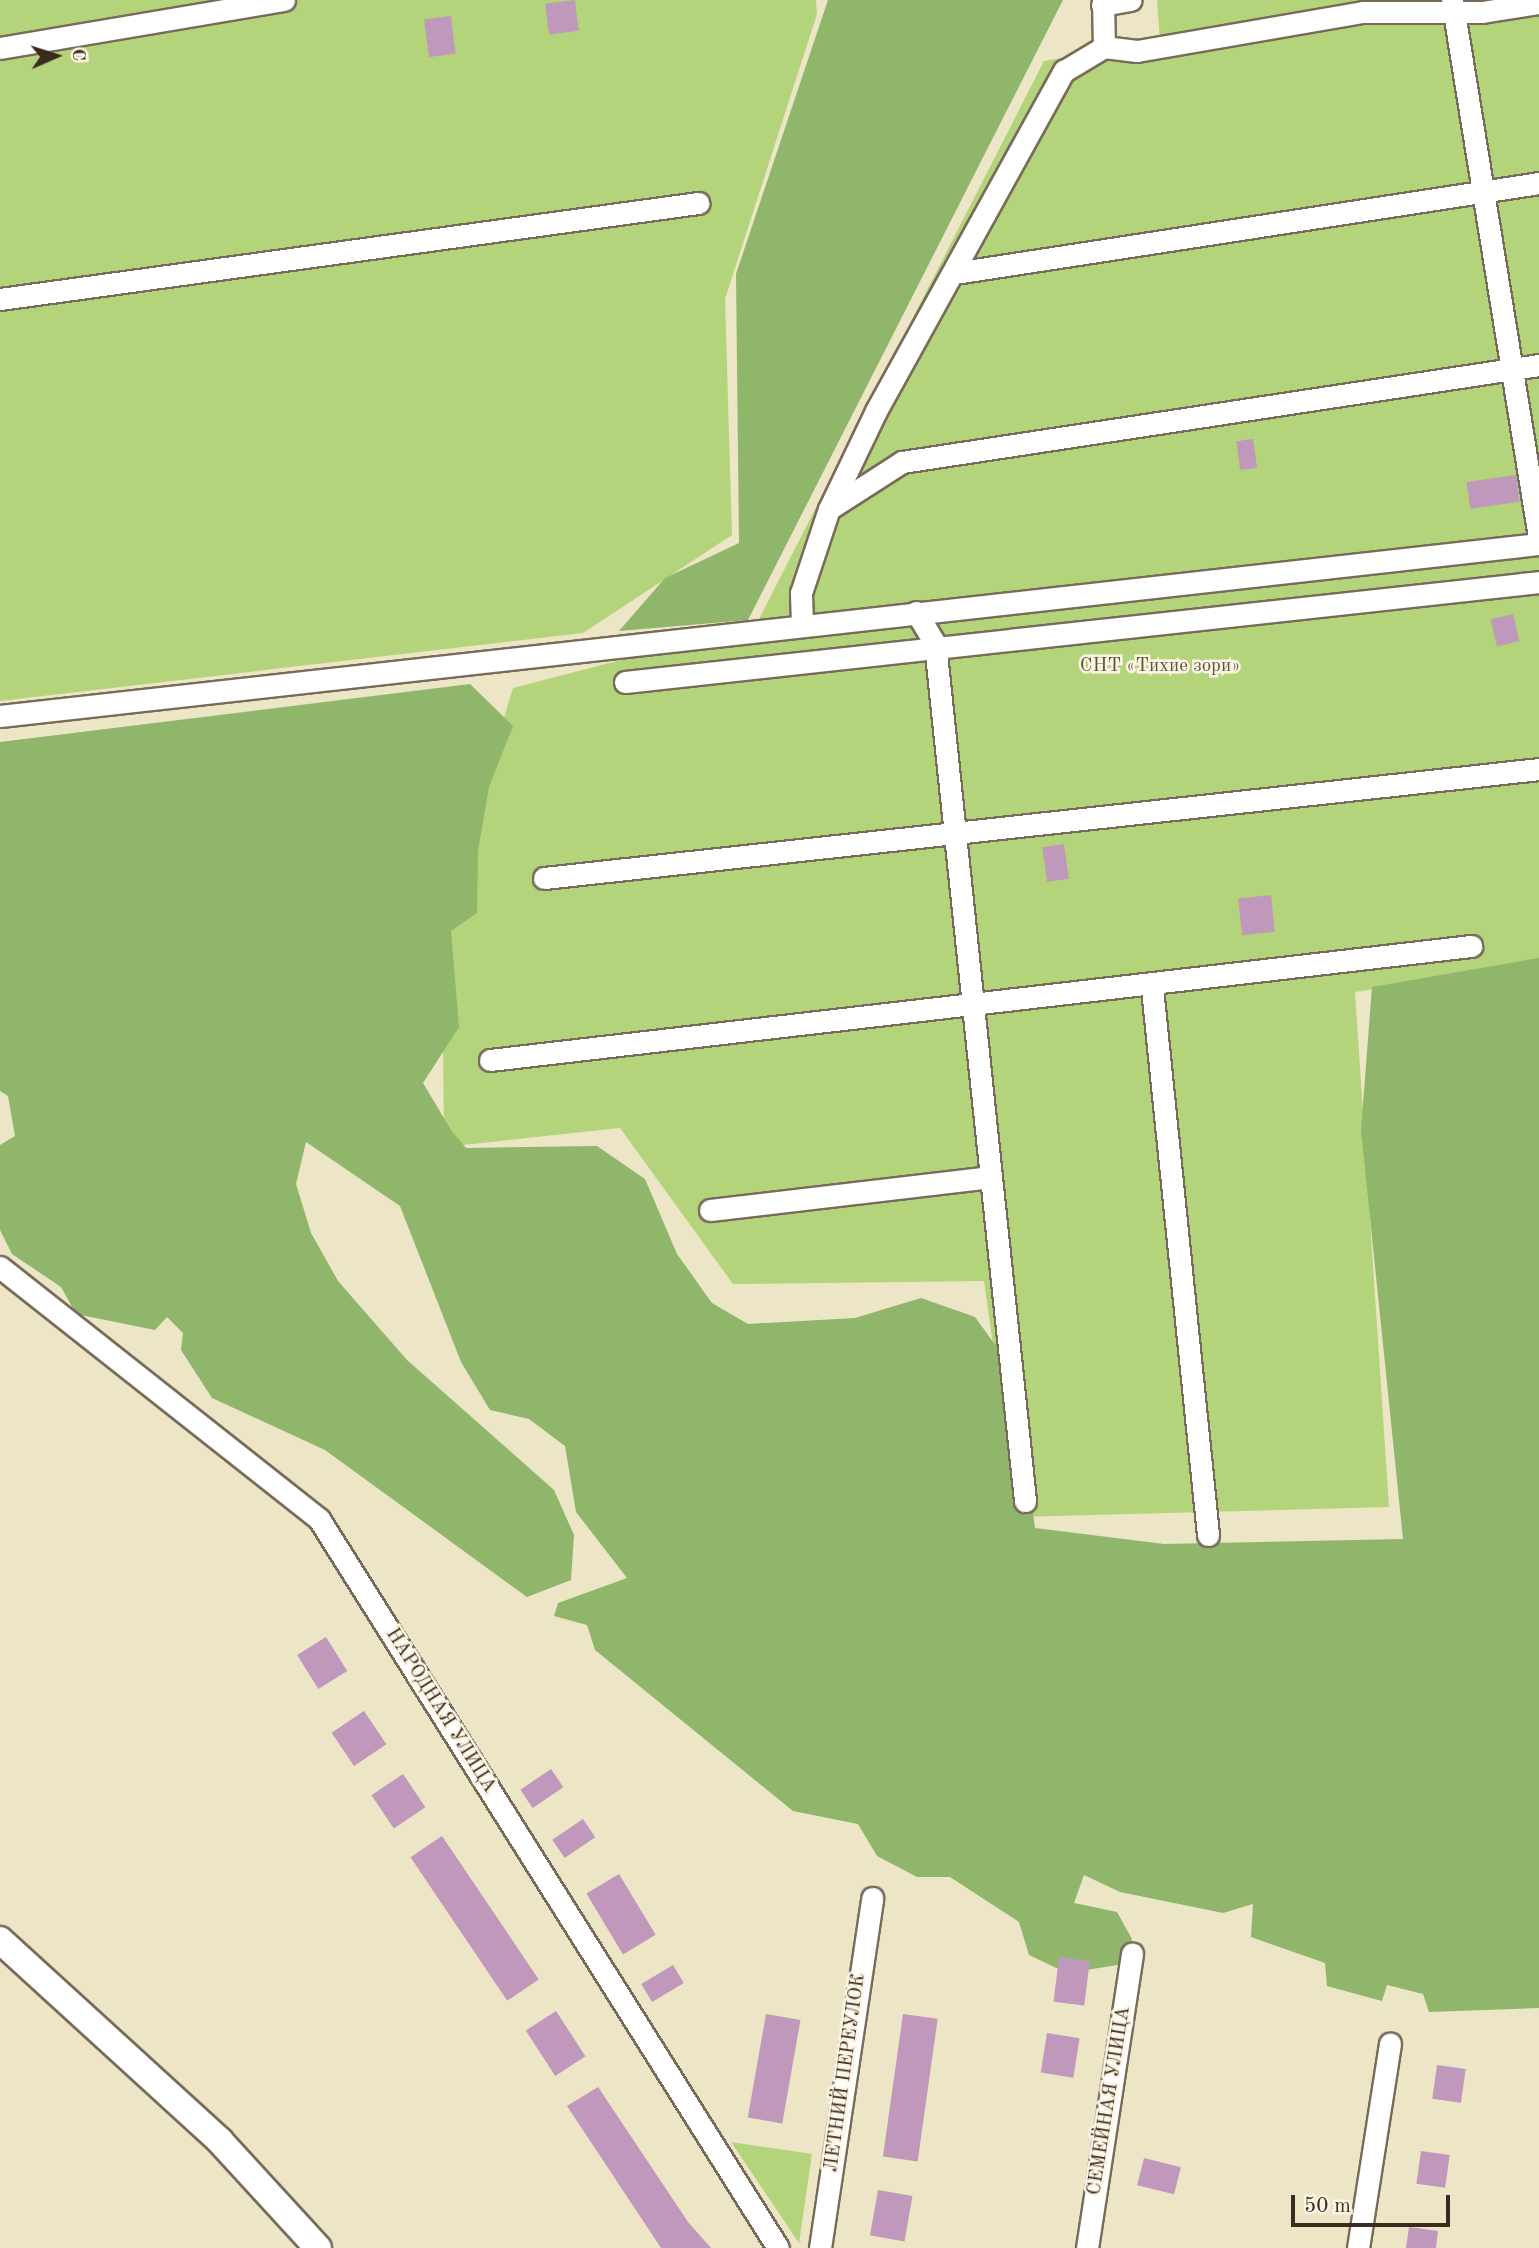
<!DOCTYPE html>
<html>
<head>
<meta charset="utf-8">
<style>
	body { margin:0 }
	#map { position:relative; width:1539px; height:2248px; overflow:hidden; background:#ece5c6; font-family:"Old Standard TT",serif }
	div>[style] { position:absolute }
	.green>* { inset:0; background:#b4d47b }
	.forest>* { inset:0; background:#8fb66b }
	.building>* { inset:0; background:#bf98bb; transform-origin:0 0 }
	.roads { filter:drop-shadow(2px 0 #796b59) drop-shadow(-2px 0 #796b59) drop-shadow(0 2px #796b59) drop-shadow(0 -2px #796b59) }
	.minor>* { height:21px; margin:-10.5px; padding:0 10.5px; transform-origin:10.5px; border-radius:10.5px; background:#fff }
	.major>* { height:26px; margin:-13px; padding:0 13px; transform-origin:13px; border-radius:13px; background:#fff }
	span { translate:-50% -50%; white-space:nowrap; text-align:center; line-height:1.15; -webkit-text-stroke:5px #fcf5e5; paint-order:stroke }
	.park-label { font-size:19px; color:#595435 }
	.street-label { font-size:19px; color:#3b2a1e }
	.north { position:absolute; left:21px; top:21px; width:70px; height:70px; -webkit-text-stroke:5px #fcf5e5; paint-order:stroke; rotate:87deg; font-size:19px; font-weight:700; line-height:28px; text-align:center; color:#3b2a1e }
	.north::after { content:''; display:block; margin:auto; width:24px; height:32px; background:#3b2a1e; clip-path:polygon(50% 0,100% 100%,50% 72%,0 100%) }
	.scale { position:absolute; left:1291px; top:2195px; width:159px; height:32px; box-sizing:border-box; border:4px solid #3b2a1e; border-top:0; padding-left:9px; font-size:21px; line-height:24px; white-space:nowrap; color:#3b2a1e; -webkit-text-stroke:5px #fcf5e5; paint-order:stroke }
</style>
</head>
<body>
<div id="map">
	<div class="green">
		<i style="clip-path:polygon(0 0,816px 0,817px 14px,725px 299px,732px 535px,583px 633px,0 701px)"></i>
		<i style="clip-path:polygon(1157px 0,1539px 0,1539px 963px,1355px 992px,1389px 1507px,1017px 1517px,984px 1281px,733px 1284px,620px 1128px,444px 1147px,442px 922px,513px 688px,756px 625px,1044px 61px,1160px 42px)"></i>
		<i style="clip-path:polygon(731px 2142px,812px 2154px,799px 2243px)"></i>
	</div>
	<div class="forest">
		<i style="clip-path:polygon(828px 0,1063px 0,748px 620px,619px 631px,665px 578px,739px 543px,736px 274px)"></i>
		<i style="clip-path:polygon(470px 684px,513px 726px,489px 787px,478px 851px,477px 913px,451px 931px,459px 1027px,423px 1083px,451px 1130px,466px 1148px,597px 1146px,645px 1179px,677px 1254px,712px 1303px,748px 1324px,855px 1318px,921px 1298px,975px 1317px,1014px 1371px,1035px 1528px,1164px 1544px,1403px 1539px,1361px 1130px,1372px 987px,1539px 958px,1539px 2008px,1429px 2012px,1423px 1994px,1387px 1985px,1382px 2001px,1327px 1986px,1325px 1963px,1251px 1937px,1253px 1904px,1223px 1913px,1120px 1892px,1084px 1875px,1074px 1903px,1117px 1912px,1132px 1939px,1124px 1964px,1067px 1973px,1029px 1955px,1019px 1922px,950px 1877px,917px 1877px,877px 1856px,858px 1824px,793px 1811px,595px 1650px,587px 1625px,554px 1616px,558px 1603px,627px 1578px,576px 1512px,565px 1446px,529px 1419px,490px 1410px,461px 1362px,400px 1206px,306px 1142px,296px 1184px,311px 1233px,338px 1281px,407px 1360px,554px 1490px,574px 1535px,571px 1580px,527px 1597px,325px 1450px,212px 1398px,181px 1350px,183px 1333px,167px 1317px,155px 1330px,76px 1314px,61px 1287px,12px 1254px,0 1230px,0 1145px,15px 1136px,8px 1096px,0 1091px,0 742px)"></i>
	</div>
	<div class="building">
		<i style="left:575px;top:0;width:31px;height:30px;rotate:83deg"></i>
		<i style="left:451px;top:16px;width:38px;height:27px;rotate:83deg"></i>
		<i style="left:1253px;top:439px;width:29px;height:17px;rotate:82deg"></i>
		<i style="left:1516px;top:475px;width:27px;height:50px;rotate:82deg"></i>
		<i style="left:1513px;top:614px;width:28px;height:23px;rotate:77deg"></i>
		<i style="left:1064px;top:844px;width:35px;height:22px;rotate:82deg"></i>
		<i style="left:1271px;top:895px;width:37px;height:33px;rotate:84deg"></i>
		<i style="left:326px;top:1637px;width:40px;height:34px;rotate:58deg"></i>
		<i style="left:364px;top:1711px;width:40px;height:39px;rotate:56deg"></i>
		<i style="left:551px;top:1769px;width:22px;height:37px;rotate:56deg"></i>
		<i style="left:403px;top:1774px;width:40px;height:38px;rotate:56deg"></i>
		<i style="left:583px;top:1819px;width:22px;height:37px;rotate:56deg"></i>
		<i style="left:442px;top:1836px;width:173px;height:38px;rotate:56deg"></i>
		<i style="left:619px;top:1874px;width:71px;height:38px;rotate:59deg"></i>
		<i style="left:1059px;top:1957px;width:31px;height:45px;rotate:7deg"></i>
		<i style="left:673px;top:1965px;width:21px;height:37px;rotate:59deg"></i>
		<i style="left:556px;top:2011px;width:54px;height:36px;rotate:57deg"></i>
		<i style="left:766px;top:2014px;width:35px;height:105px;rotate:10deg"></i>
		<i style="left:903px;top:2014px;width:35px;height:144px;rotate:8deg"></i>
		<i style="left:1047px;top:2033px;width:33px;height:40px;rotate:9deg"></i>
		<i style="left:1437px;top:2065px;width:29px;height:34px;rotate:8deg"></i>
		<i style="clip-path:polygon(598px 2087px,688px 2222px,711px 2248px,661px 2248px,567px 2106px)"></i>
		<i style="left:1421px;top:2151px;width:29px;height:33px;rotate:8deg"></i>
		<i style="left:1144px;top:2158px;width:38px;height:28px;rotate:14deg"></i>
		<i style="left:878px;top:2190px;width:35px;height:46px;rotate:10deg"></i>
		<i style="clip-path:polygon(1409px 2227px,1438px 2231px,1436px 2248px,1406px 2248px)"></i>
	</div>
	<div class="roads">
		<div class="minor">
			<i style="left:1103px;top:0;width:47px;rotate:88.8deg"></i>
			<i style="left:1104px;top:47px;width:33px;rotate:7deg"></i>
			<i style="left:1137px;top:51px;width:229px;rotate:-9.8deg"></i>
			<i style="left:1363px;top:12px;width:119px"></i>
			<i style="left:1482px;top:12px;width:58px;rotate:-9deg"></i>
			<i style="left:1452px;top:0;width:544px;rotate:80.8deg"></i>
			<i style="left:1102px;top:5px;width:29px;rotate:-10deg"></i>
			<i style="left:0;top:48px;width:288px;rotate:-9.6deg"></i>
			<i style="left:955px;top:273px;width:591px;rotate:-8.76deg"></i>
			<i style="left:0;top:299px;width:705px;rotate:-7.83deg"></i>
			<i style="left:830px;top:507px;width:106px;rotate:-64.4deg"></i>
			<i style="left:876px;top:411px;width:389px;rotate:-61.1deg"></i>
			<i style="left:1064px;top:71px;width:47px;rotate:-31deg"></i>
			<i style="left:916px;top:612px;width:37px;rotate:59deg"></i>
			<i style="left:935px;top:644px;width:862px;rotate:84deg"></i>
			<i style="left:802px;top:623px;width:30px;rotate:-92deg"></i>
			<i style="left:801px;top:593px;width:89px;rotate:-71.6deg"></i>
			<i style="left:829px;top:509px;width:87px;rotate:-32.8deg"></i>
			<i style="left:902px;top:462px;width:644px;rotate:-8.66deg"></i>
			<i style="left:625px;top:682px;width:919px;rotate:-6.24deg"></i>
			<i style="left:0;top:716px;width:1549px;rotate:-6.38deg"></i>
			<i style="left:544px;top:878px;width:1001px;rotate:-6.25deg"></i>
			<i style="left:1152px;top:988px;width:550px;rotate:84.15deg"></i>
			<i style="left:490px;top:1060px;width:988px;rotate:-6.63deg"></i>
			<i style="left:710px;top:1210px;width:281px;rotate:-6.7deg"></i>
			<i style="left:0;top:1267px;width:407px;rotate:38.3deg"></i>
			<i style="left:319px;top:1519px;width:861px;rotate:57.8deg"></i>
			<i style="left:820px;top:2248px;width:354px;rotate:-81.5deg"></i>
			<i style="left:1087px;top:2248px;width:298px;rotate:-81.3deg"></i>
			<i style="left:1358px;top:2248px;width:207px;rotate:-81.1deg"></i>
		</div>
		<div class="major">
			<i style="left:0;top:1940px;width:298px;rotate:42.4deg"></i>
			<i style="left:220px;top:2141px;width:145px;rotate:47.5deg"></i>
		</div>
	</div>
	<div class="park-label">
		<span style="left:1160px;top:667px">СНТ «Тихие зори»</span>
	</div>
	<div class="street-label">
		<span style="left:440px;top:1711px;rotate:58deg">НАРОДНАЯ УЛИЦА</span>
		<span style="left:846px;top:2073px;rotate:-82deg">ЛЕТНИЙ ПЕРЕУЛОК</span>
		<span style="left:1110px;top:2101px;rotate:-81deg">СЕМЕЙНАЯ УЛИЦА</span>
	</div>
	<div class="north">С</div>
	<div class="scale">50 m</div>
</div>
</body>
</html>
